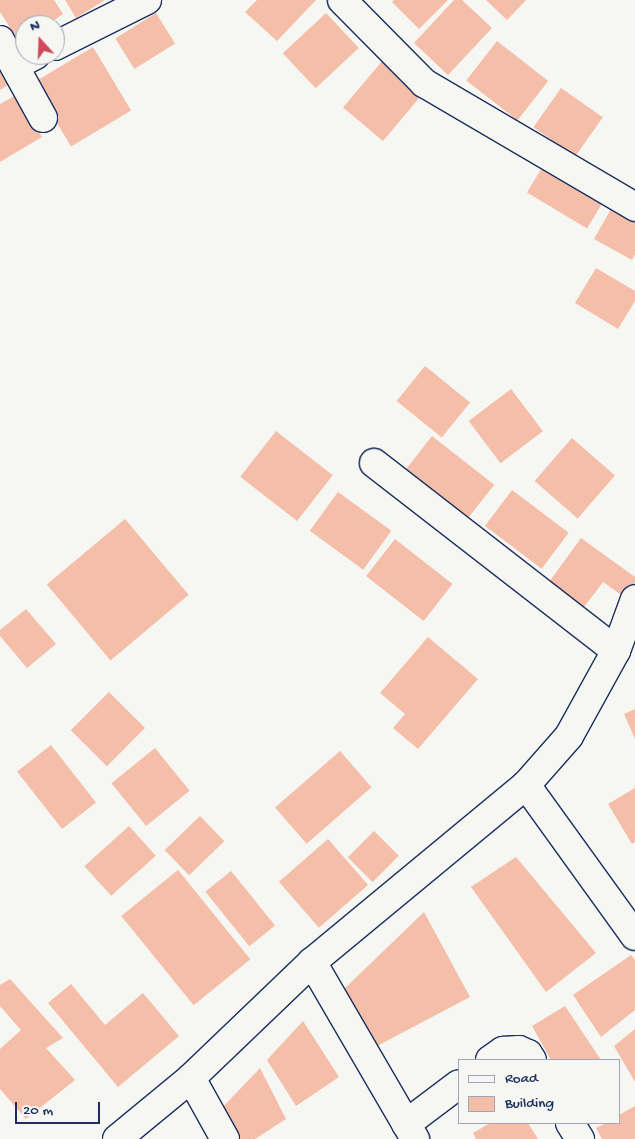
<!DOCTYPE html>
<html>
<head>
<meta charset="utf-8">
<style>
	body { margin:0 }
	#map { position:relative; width:635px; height:1139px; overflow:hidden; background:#f6f6f2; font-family:"Gochi Hand",sans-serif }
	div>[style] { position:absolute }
	.building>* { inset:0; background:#f5bea9; transform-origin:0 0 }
	.roads { filter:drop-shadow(1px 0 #1b2f5e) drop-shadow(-1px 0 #1b2f5e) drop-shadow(0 1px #1b2f5e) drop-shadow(0 -1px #1b2f5e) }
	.minor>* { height:28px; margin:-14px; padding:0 14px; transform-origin:14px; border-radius:14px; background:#f6f6f2 }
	span { translate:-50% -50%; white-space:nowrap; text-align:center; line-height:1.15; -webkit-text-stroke:4px #f6f6f2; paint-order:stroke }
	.legend { position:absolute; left:458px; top:1059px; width:162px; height:65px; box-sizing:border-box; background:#f6f6f2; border:1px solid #9ea6b7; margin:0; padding:6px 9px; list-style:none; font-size:15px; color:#1b2f5e }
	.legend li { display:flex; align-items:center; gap:10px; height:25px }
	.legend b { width:25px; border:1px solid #9ea6b7 }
	.north { position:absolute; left:15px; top:15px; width:50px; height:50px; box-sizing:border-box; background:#f6f6f2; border:1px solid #9ea6b7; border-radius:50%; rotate:340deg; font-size:14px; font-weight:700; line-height:20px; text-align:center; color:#1b2f5e }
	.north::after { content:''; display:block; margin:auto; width:18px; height:22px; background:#d1495b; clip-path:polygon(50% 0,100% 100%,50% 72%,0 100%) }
	.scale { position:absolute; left:15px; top:1102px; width:85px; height:22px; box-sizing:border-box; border:2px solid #1b2f5e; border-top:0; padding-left:6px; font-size:15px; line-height:18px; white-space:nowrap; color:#1b2f5e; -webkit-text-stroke:4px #f6f6f2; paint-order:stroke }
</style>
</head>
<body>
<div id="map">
	<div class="building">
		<i style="clip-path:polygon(0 0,54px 0,63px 14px,47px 25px,25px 25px,25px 40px,20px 43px,0 12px)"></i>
		<i style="clip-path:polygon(65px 0,105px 0,76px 18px)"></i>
		<i style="clip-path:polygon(257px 0,316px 0,277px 41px,245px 12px)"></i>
		<i style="clip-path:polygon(394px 0,448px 0,419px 29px,392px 2px)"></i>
		<i style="clip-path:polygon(454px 0,462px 0,492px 28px,448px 75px,414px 43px)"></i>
		<i style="clip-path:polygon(486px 0,526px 0,507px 20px)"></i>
		<i style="left:156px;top:13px;width:36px;height:48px;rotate:58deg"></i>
		<i style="left:326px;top:13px;width:48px;height:59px;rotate:47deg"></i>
		<i style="left:497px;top:41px;width:65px;height:50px;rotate:38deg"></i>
		<i style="left:93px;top:47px;width:74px;height:70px;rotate:59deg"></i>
		<i style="left:383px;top:60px;width:52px;height:62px;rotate:40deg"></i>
		<i style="clip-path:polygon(0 72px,8px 85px,0 90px)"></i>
		<i style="left:561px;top:88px;width:51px;height:48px;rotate:35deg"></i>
		<i style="clip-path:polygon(16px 95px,42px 137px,0 162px,0 104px)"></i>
		<i style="left:543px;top:166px;width:70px;height:31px;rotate:31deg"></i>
		<i style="clip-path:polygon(611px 209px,635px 222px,635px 254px,632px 260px,594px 239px)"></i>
		<i style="clip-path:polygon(596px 268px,635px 291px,635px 301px,618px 329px,575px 303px)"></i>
		<i style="left:425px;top:366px;width:58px;height:45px;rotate:39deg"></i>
		<i style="left:511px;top:389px;width:53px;height:53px;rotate:53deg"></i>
		<i style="left:276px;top:431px;width:72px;height:58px;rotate:38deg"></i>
		<i style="left:432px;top:436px;width:79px;height:45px;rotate:38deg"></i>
		<i style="left:572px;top:438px;width:57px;height:57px;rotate:41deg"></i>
		<i style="left:512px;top:490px;width:71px;height:45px;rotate:37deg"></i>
		<i style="left:338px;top:492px;width:66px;height:48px;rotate:36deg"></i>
		<i style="left:125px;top:519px;width:99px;height:102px;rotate:50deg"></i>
		<i style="clip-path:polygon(581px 538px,635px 577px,635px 589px,627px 599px,603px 582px,584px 607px,549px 582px)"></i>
		<i style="left:395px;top:539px;width:73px;height:47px;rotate:38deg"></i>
		<i style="clip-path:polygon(26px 609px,56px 644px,27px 668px,0 636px,0 630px)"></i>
		<i style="clip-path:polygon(428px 637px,478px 679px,418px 749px,393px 728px,405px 714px,380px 693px)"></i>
		<i style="left:109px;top:692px;width:51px;height:54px;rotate:45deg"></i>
		<i style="clip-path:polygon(635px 709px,635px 739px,624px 714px)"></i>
		<i style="left:51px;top:745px;width:73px;height:43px;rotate:52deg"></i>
		<i style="left:155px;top:748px;width:55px;height:56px;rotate:51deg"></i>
		<i style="left:340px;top:751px;width:48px;height:86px;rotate:49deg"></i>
		<i style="clip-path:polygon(635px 788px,635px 842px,632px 844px,608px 804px)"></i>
		<i style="left:200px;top:816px;width:35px;height:49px;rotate:46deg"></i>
		<i style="left:129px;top:826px;width:40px;height:60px;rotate:48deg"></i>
		<i style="left:374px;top:831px;width:35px;height:37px;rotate:45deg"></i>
		<i style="left:328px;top:839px;width:61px;height:65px;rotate:49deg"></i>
		<i style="clip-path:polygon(516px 857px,596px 953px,546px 992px,471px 887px)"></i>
		<i style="left:178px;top:870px;width:115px;height:73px;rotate:51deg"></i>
		<i style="left:231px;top:871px;width:70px;height:33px;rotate:51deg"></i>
		<i style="clip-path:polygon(424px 912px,470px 997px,377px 1046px,342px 991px)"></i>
		<i style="clip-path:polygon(631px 955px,635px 960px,635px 1010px,601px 1037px,573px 995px)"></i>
		<i style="clip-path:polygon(10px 979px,63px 1038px,46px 1048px,75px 1080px,26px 1119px,0 1089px,0 1049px,21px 1030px,0 1006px,0 985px)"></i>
		<i style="clip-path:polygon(71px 984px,105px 1025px,143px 993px,179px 1036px,118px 1087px,48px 1003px)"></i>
		<i style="clip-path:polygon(565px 1006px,601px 1060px,551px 1060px,532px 1026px)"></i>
		<i style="clip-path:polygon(303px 1021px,339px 1077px,296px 1106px,267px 1060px)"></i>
		<i style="clip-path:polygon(635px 1029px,635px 1082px,614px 1046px)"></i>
		<i style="clip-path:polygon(260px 1068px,286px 1119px,255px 1139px,232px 1139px,220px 1110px)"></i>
		<i style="clip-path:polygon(635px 1106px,635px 1139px,602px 1139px,596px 1128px,606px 1123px,619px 1123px,619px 1115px)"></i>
		<i style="clip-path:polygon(490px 1123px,528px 1123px,538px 1139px,476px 1139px,473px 1133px)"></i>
	</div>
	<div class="roads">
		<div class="minor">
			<i style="left:342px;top:0;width:117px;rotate:45.3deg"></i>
			<i style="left:424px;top:83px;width:245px;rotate:30.4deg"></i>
			<i style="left:0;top:40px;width:89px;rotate:61.1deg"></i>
			<i style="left:55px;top:46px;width:103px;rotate:-26.6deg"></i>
			<i style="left:16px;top:65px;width:22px;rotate:-27deg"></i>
			<i style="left:374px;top:463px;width:306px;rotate:37.8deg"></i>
			<i style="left:526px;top:785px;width:186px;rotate:54.2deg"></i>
			<i style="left:312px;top:962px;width:205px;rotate:59.8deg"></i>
			<i style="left:490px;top:1060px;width:16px;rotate:-35deg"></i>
			<i style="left:503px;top:1051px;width:16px;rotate:-4deg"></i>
			<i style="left:519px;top:1050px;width:10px;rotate:24deg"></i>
			<i style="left:528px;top:1054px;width:7px;rotate:56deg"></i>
			<i style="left:191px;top:1078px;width:70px;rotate:60.9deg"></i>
			<i style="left:570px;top:1123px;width:19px;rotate:58deg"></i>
			<i style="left:406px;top:1124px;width:66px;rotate:-37deg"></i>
			<i style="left:117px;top:1139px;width:96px;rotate:-39.5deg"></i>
			<i style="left:191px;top:1078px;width:168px;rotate:-43.8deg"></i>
			<i style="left:312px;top:962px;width:278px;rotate:-39.6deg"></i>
			<i style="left:526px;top:785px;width:65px;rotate:-48.7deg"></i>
			<i style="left:569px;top:736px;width:97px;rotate:-61.1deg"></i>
			<i style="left:616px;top:651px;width:55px;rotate:-69.9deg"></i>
		</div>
	</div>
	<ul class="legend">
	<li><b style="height:6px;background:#f6f6f2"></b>Road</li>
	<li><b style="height:14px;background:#f5bea9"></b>Building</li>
	</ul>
	<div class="north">N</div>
	<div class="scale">20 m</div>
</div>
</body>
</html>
